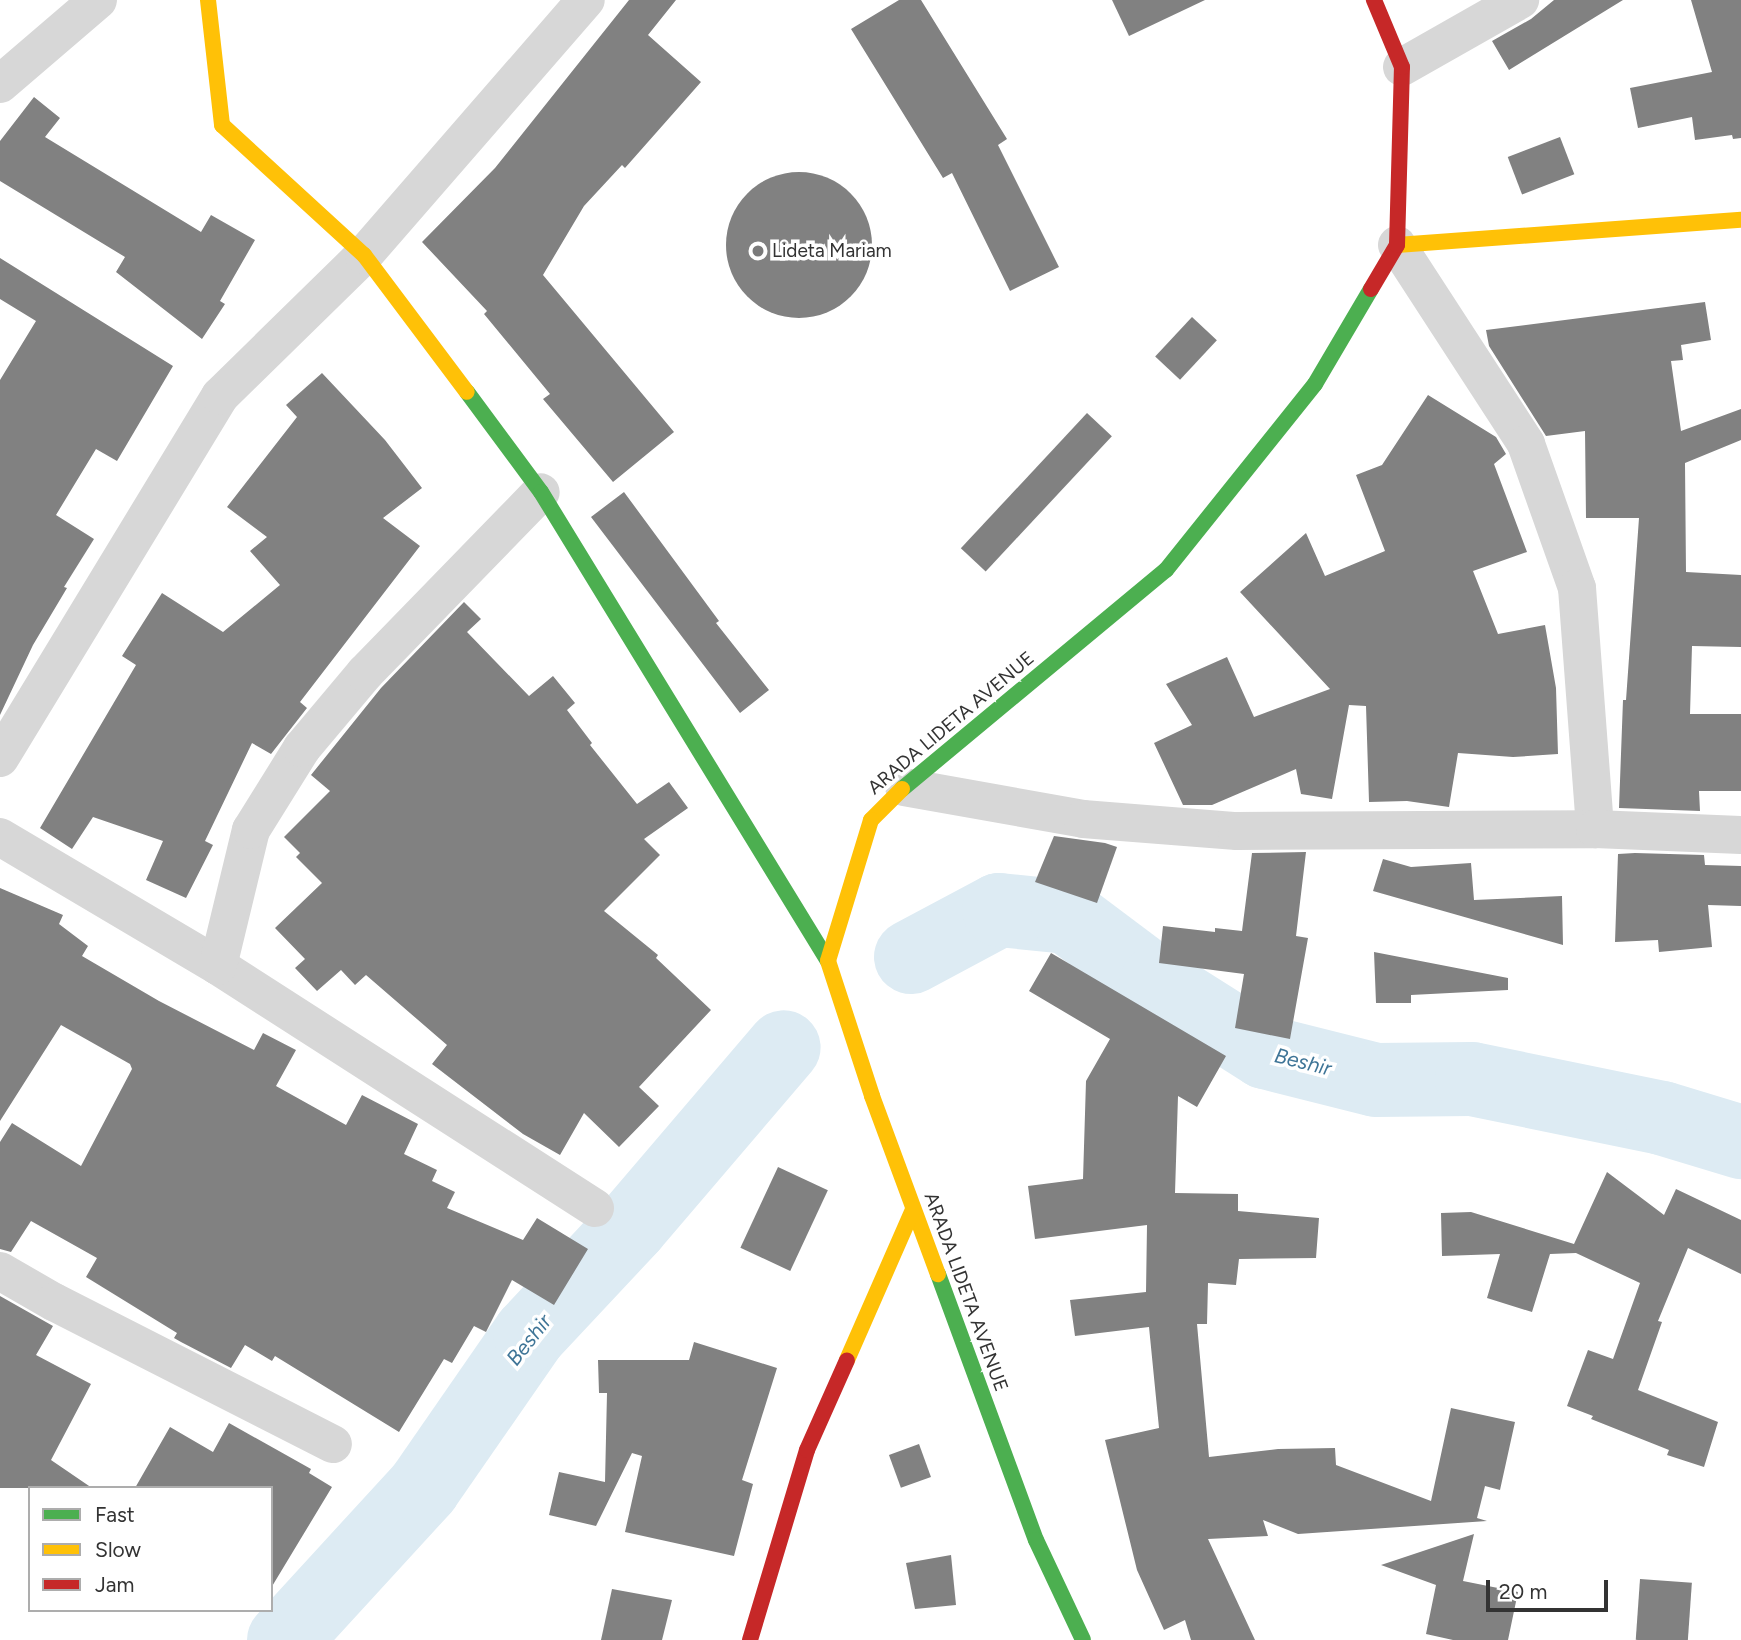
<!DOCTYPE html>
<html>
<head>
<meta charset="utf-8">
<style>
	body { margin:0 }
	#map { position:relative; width:1741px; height:1640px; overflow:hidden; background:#fff; font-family:Figtree,sans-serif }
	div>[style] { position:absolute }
	.river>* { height:74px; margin:-37px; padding:0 37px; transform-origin:37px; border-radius:37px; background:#ddebf3 }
	.building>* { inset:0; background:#818181; transform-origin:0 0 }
	.round { border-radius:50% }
	.street>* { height:38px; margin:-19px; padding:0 19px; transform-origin:19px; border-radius:19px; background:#d7d7d7 }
	.fast>* { height:16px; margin:-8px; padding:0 8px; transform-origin:8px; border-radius:8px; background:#4caf50 }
	.slow>* { height:16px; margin:-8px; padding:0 8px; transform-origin:8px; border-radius:8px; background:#ffc107 }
	.jam>* { height:16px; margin:-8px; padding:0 8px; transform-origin:8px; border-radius:8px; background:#c62828 }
	.dots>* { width:19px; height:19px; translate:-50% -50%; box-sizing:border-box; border:4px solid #fff; border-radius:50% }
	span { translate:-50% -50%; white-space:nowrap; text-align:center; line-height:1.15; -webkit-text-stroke:7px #fff; paint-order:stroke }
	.poi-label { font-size:19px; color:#333 }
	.left { translate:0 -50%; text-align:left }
	.street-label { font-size:19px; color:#333 }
	.water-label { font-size:21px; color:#3f7597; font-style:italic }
	.legend { position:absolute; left:28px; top:1486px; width:245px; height:126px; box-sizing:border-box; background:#fff; border:2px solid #adadad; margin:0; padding:9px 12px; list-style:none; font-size:21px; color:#333 }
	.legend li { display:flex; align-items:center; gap:14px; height:35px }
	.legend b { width:35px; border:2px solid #adadad }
	.scale { position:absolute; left:1486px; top:1580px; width:122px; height:32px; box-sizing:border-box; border:4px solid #333; border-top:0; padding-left:9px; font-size:21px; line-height:24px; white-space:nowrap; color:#333; -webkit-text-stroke:5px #fff; paint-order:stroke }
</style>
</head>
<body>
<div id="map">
	<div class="river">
		<i style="left:911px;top:957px;width:100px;rotate:-28.1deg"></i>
		<i style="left:999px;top:910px;width:69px;rotate:5.8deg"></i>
		<i style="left:1068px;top:917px;width:110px;rotate:36.9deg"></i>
		<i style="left:1156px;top:983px;width:129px;rotate:32.3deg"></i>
		<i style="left:1265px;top:1052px;width:114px;rotate:14.2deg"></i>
		<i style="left:1376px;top:1080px;width:96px;rotate:-0.6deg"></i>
		<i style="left:1472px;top:1079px;width:194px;rotate:11.6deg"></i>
		<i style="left:1662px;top:1118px;width:83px;rotate:16.9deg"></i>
		<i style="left:284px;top:1640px;width:207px;rotate:-47.5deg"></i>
		<i style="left:424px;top:1487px;width:186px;rotate:-55.3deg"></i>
		<i style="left:530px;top:1334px;width:148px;rotate:-46.9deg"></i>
		<i style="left:631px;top:1226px;width:235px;rotate:-49.5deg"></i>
	</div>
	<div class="building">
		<i style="clip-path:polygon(629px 0,676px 0,648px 35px,701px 82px,625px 168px,622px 165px,584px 206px,543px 275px,674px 432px,613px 482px,543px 399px,550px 394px,484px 314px,487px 311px,422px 242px,495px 168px)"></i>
		<i style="clip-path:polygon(899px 0,921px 0,1007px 139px,998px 145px,1059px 267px,1010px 291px,952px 173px,943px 178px,851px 29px)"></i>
		<i style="clip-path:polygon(1112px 0,1205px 0,1129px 36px)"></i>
		<i style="clip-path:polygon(1554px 0,1623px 0,1509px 70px,1492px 41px,1531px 19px)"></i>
		<i style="clip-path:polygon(1691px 0,1741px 0,1741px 138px,1733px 139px,1732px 135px,1695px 140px,1692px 117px,1638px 128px,1630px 88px,1712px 72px)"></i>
		<i style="clip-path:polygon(34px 97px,60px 118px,45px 137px,201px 232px,211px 215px,255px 240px,220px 301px,225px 304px,202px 339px,116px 272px,125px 257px,0 181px,0 141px)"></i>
		<i style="left:1560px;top:137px;width:40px;height:56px;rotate:69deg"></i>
		<i class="round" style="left:726px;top:172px;width:146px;height:146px"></i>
		<i style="clip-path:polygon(0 258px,173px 366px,117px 461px,96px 449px,56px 515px,94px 539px,64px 587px,67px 588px,33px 645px,0 715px,0 380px,36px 321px,0 299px)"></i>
		<i style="clip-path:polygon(1705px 302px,1711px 340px,1681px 345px,1683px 360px,1671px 361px,1681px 431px,1741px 409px,1741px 440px,1685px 463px,1686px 572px,1741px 575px,1741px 647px,1692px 646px,1690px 714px,1741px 714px,1741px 791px,1699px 791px,1700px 811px,1619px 808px,1623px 700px,1626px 700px,1639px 518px,1586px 518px,1585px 431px,1546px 436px,1489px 346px,1486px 330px)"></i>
		<i style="left:1192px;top:317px;width:34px;height:54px;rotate:43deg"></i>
		<i style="clip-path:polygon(322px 373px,385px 440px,422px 488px,383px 518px,420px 546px,300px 702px,307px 708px,271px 754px,252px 743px,205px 841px,213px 845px,186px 898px,146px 880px,163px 841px,93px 817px,72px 849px,40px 828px,136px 665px,122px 656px,162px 593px,223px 632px,280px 585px,250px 551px,267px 537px,227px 507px,297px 417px,286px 405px)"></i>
		<i style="clip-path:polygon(1428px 395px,1496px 437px,1506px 454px,1494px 464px,1527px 552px,1473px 571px,1498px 634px,1545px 625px,1556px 688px,1558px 754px,1513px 757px,1458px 753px,1449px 807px,1407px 801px,1369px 802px,1366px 706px,1349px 705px,1332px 799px,1301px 794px,1296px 769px,1212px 805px,1183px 805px,1154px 743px,1192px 725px,1166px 684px,1227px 657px,1254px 717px,1330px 689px,1240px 592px,1306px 533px,1325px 576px,1385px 551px,1356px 475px,1382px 465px)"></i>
		<i style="left:1087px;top:413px;width:34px;height:185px;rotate:43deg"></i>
		<i style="clip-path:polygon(624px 492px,719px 621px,716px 623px,769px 690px,740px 713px,591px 517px)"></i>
		<i style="clip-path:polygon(464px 602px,481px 619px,467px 632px,529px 696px,553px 676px,575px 703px,567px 710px,592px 743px,590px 745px,637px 804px,669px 782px,688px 808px,644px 839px,660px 855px,604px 911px,658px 955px,656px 958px,711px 1010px,639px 1087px,659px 1106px,619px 1147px,584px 1113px,560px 1155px,523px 1134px,432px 1064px,447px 1045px,366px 975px,355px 985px,341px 970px,317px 991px,295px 968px,305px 959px,275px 928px,322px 883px,296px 857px,300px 853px,284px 837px,330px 791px,311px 775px,381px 688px)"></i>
		<i style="clip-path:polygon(1054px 836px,1105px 843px,1117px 847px,1097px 903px,1035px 882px)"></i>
		<i style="clip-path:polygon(1306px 852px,1296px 936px,1308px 938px,1290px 1039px,1235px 1028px,1244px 974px,1159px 963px,1163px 926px,1215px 932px,1215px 928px,1242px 931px,1252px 853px)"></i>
		<i style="clip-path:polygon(1635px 853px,1704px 855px,1705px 865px,1741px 866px,1741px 906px,1708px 905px,1712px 947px,1659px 952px,1658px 940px,1615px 942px,1618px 854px)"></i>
		<i style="clip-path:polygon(1383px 859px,1411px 867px,1471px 863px,1474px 900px,1562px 896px,1563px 945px,1373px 891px)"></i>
		<i style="clip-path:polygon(0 888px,63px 915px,59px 924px,88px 946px,82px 956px,159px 1001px,254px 1050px,263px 1033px,296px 1050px,276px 1086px,346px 1125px,362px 1095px,418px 1124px,404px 1154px,437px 1170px,432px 1181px,455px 1192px,447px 1208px,523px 1240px,537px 1218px,588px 1249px,554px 1305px,512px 1280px,486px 1332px,474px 1326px,452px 1363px,444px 1359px,399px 1432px,275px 1356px,272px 1361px,245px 1345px,231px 1368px,181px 1342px,174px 1338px,177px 1333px,86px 1277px,97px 1258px,31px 1221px,11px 1252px,0 1249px,0 1142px,12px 1123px,81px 1166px,132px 1069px,130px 1064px,61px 1025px,0 1121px)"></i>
		<i style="clip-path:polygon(1374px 952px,1508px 978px,1508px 990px,1411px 995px,1411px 1003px,1376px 1003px)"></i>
		<i style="clip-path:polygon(1051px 953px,1226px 1056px,1197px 1107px,1178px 1096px,1175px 1193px,1238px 1194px,1238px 1211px,1319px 1218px,1316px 1258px,1239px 1259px,1236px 1285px,1208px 1283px,1207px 1324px,1197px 1324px,1209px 1457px,1278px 1449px,1335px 1448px,1336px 1465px,1431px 1501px,1451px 1408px,1515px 1422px,1500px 1490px,1485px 1486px,1477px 1518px,1487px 1521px,1298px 1534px,1263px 1520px,1268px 1536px,1208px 1539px,1255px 1640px,1191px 1640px,1185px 1620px,1164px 1630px,1137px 1570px,1105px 1440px,1159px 1428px,1149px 1327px,1075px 1336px,1070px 1300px,1146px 1292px,1147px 1225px,1035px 1239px,1028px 1186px,1083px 1179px,1086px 1081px,1110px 1039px,1029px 991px)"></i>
		<i style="left:778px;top:1167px;width:55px;height:89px;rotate:25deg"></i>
		<i style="clip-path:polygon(1607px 1172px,1664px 1215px,1676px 1189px,1741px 1220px,1741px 1274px,1688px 1248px,1658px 1321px,1662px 1322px,1638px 1390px,1718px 1422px,1704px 1467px,1667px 1455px,1669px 1450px,1591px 1419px,1593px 1416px,1567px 1406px,1588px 1350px,1613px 1359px,1640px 1283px,1576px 1253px,1550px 1254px,1532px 1312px,1487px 1298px,1500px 1254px,1442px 1256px,1441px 1213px,1471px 1212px,1574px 1244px)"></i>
		<i style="clip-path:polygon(0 1296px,53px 1326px,36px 1355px,91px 1384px,51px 1460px,92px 1488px,0 1488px)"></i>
		<i style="clip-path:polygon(694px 1342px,777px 1368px,742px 1480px,753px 1484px,734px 1556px,625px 1532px,642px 1456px,632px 1453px,596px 1526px,549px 1515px,559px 1472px,605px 1482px,607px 1393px,599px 1393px,598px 1360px,689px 1360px)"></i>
		<i style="clip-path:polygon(229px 1423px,311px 1469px,309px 1473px,332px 1487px,271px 1588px,271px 1488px,135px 1488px,170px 1427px,213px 1452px)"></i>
		<i style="left:919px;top:1444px;width:35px;height:32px;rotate:70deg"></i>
		<i style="clip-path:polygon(1474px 1534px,1463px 1581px,1518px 1592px,1508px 1640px,1453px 1640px,1426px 1634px,1436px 1585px,1381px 1565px)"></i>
		<i style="clip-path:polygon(951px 1555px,956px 1605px,915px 1609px,906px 1563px)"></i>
		<i style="left:1640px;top:1579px;width:52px;height:61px;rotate:4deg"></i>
		<i style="clip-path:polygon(612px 1589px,672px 1600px,662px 1640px,601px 1640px)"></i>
	</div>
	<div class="street">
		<i style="left:1402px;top:67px;width:136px;rotate:-29.6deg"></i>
		<i style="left:0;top:84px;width:129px;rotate:-40.6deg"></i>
		<i style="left:1397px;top:245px;width:237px;rotate:57deg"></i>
		<i style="left:1526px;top:444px;width:153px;rotate:70.5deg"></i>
		<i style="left:1577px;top:588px;width:242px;rotate:85.7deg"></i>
		<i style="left:0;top:758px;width:424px;rotate:-58.7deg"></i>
		<i style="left:220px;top:396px;width:202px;rotate:-44.4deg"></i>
		<i style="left:364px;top:255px;width:338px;rotate:-49deg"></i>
		<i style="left:904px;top:787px;width:182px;rotate:10.1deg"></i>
		<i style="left:1083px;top:819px;width:154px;rotate:4.5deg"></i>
		<i style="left:1237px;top:831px;width:358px;rotate:-0.3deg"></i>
		<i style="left:1595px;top:829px;width:146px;rotate:2.4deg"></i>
		<i style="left:0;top:837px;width:253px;rotate:30.6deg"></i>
		<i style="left:218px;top:966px;width:448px;rotate:32.7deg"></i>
		<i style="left:218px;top:966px;width:140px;rotate:-76.4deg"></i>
		<i style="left:251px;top:830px;width:97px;rotate:-58.1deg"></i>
		<i style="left:302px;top:748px;width:98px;rotate:-50deg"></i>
		<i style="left:365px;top:673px;width:252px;rotate:-45.8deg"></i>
		<i style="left:0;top:1271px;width:62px;rotate:29.9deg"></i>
		<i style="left:54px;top:1302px;width:313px;rotate:27deg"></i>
	</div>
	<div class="fast">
		<i style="left:467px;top:392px;width:124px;rotate:53.5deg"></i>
		<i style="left:541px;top:492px;width:550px;rotate:58.54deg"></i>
		<i style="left:902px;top:789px;width:343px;rotate:-39.7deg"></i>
		<i style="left:1166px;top:570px;width:238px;rotate:-51.3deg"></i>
		<i style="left:1315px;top:384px;width:110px;rotate:-59.5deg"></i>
		<i style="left:938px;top:1274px;width:283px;rotate:69.8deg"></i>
		<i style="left:1036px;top:1540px;width:110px;rotate:64.8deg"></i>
	</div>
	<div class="slow">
		<i style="left:208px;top:0;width:126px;rotate:83.6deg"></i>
		<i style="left:222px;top:125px;width:193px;rotate:42.5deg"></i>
		<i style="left:364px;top:255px;width:171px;rotate:53.1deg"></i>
		<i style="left:1397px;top:245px;width:345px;rotate:-4.2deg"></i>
		<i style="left:902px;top:789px;width:44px;rotate:135deg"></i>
		<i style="left:871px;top:820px;width:147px;rotate:107deg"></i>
		<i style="left:828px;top:961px;width:142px;rotate:71.9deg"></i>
		<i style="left:872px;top:1096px;width:190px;rotate:69.7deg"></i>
		<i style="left:847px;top:1360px;width:164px;rotate:-66.3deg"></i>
	</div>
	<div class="jam">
		<i style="left:1371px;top:289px;width:51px;rotate:-59.4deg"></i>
		<i style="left:1397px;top:245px;width:178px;rotate:-88.4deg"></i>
		<i style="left:1402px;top:67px;width:73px;rotate:-112.7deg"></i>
		<i style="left:750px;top:1640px;width:198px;rotate:-73.3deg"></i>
		<i style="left:807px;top:1450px;width:98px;rotate:-66deg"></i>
	</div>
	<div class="dots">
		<i style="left:758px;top:251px;background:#7a7a7a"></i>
	</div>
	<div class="poi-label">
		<span class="left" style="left:772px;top:251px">Lideta Mariam</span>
	</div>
	<div class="street-label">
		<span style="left:951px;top:723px;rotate:-40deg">ARADA LIDETA AVENUE</span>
		<span style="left:966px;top:1292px;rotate:70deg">ARADA LIDETA AVENUE</span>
	</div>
	<div class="water-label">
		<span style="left:1303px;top:1062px;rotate:14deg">Beshir</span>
		<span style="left:529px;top:1340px;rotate:-52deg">Beshir</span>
	</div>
	<ul class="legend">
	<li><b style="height:9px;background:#4caf50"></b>Fast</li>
	<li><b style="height:9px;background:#ffc107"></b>Slow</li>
	<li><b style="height:9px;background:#c62828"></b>Jam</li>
	</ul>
	<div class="scale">20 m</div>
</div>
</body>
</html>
